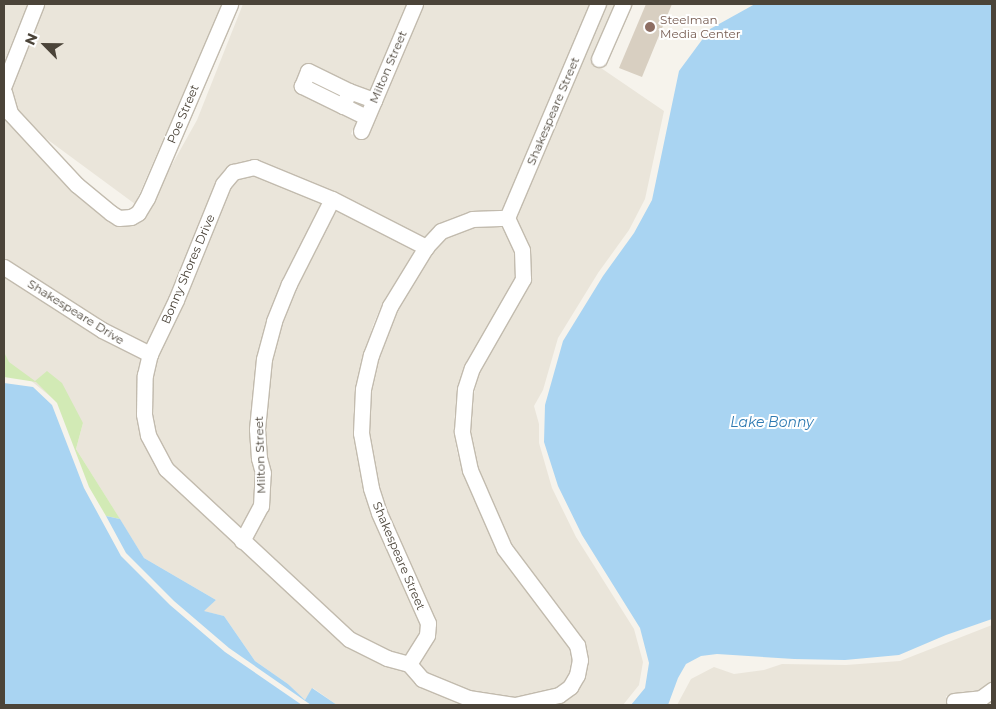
<!DOCTYPE html>
<html>
<head>
<meta charset="utf-8">
<style>
	body { margin:0 }
	#map { position:relative; width:996px; height:709px; overflow:hidden; background:#f6f3ec; font-family:Montserrat,sans-serif }
	div>[style] { position:absolute }
	.residential>* { inset:0; background:#eae5da }
	.green>* { inset:0; background:#d2eab5 }
	.water>* { inset:0; background:#a9d4f2 }
	.building>* { inset:0; background:#d8cfc1 }
	.roads { filter:drop-shadow(1px 0 #c2bbae) drop-shadow(-1px 0 #c2bbae) drop-shadow(0 1px #c2bbae) drop-shadow(0 -1px #c2bbae) }
	.minor>* { height:15px; margin:-7.5px; padding:0 7.5px; transform-origin:7.5px; border-radius:7.5px; background:#fff }
	.dots>* { width:14px; height:14px; translate:-50% -50%; box-sizing:border-box; border:2px solid #fff; border-radius:50% }
	span { translate:-50% -50%; white-space:nowrap; text-align:center; line-height:1.15; -webkit-text-stroke:4px #fff; paint-order:stroke }
	.education-label { font-size:12px; color:#785e54 }
	.left { translate:0 -50%; text-align:left }
	.street-label { font-size:12px; color:#4b4439 }
	.water-label { font-size:14px; color:#2e7ab2; font-style:italic }
	.frame { position:absolute; inset:0; border:5px solid #4b4439; pointer-events:none }
	.north { position:absolute; left:20px; top:20px; width:50px; height:50px; -webkit-text-stroke:4px #fff; paint-order:stroke; rotate:293deg; font-size:14px; font-weight:700; line-height:20px; text-align:center; color:#4b4439 }
	.north::after { content:''; display:block; margin:auto; width:18px; height:22px; background:#4b4439; clip-path:polygon(50% 0,100% 100%,50% 72%,0 100%) }
</style>
</head>
<body>
<div id="map">
	<div class="residential">
		<i style="clip-path:polygon(4px 4px,28px 4px,4px 62px)"></i>
		<i style="clip-path:polygon(44px 4px,222px 4px,135px 204px,44px 137px,42px 139px,16px 110px,10px 89px,13px 78px)"></i>
		<i style="clip-path:polygon(243px 4px,407px 4px,351px 134px,364px 140px,423px 4px,590px 4px,502px 211px,471px 213px,452px 218px,435px 227px,424px 239px,252px 161px,230px 166px,216px 181px,169px 297px,146px 345px,105px 324px,4px 260px,4px 116px,72px 189px,123px 225px,135px 224px,160px 186px,197px 120px)"></i>
		<i style="clip-path:polygon(606px 4px,627px 4px,601px 68px,664px 111px,645px 199px,629px 230px,598px 273px,558px 338px,543px 390px,534px 406px,539px 424px,539px 443px,552px 488px,576px 537px,634px 629px,643px 662px,639px 685px,623px 705px,549px 705px,564px 700px,576px 691px,584px 677px,587px 662px,585px 648px,587px 647px,583px 638px,580px 638px,511px 546px,477px 469px,469px 432px,470px 414px,479px 370px,529px 282px,529px 250px,515px 219px)"></i>
		<i style="clip-path:polygon(253px 174px,322px 202px,282px 281px,267px 318px,257px 357px,249px 428px,251px 458px,256px 473px,254px 503px,240px 530px,171px 465px,155px 433px,151px 414px,152px 376px,157px 357px,230px 187px,237px 177px)"></i>
		<i style="clip-path:polygon(336px 209px,416px 249px,383px 302px,373px 325px,356px 387px,354px 433px,364px 489px,421px 623px,420px 632px,405px 657px,389px 652px,353px 634px,251px 540px,267px 509px,270px 492px,270px 474px,266px 457px,264px 430px,271px 360px,281px 323px,295px 287px)"></i>
		<i style="clip-path:polygon(502px 225px,514px 251px,516px 277px,465px 365px,458px 388px,455px 411px,454px 432px,457px 452px,463px 472px,498px 551px,571px 647px,573px 659px,570px 672px,564px 682px,555px 689px,514px 698px,470px 692px,427px 674px,418px 664px,433px 639px,435px 624px,386px 511px,378px 487px,368px 434px,370px 391px,378px 357px,396px 309px,432px 251px,445px 237px,474px 226px)"></i>
		<i style="clip-path:polygon(4px 275px,98px 335px,141px 358px,137px 374px,137px 414px,141px 437px,150px 455px,159px 471px,233px 543px,344px 643px,367px 656px,405px 670px,471px 705px,337px 705px,313px 688px,305px 700px,288px 684px,255px 661px,224px 616px,203px 611px,216px 600px,144px 558px,76px 449px,83px 423px,8px 362px,4px 352px)"></i>
		<i style="clip-path:polygon(992px 625px,992px 682px,978px 691px,946px 696px,948px 705px,677px 705px,691px 679px,714px 667px,734px 674px,764px 670px,782px 664px,846px 665px,900px 661px)"></i>
	</div>
	<div class="green">
		<i style="clip-path:polygon(4px 352px,9px 362px,35px 381px,47px 371px,62px 383px,83px 423px,76px 449px,120px 519px,106px 516px,89px 487px,57px 403px,36px 382px,4px 377px)"></i>
	</div>
	<div class="water">
		<i style="clip-path:polygon(755px 4px,992px 4px,992px 619px,946px 635px,899px 655px,845px 660px,794px 659px,717px 654px,701px 656px,686px 664px,678px 678px,668px 705px,631px 705px,645px 688px,649px 663px,640px 628px,582px 535px,558px 486px,544px 442px,545px 405px,563px 341px,603px 276px,634px 233px,652px 200px,679px 71px,710px 29px)"></i>
		<i style="clip-path:polygon(4px 383px,33px 387px,52px 405px,84px 488px,121px 556px,170px 605px,225px 652px,302px 705px,4px 705px)"></i>
		<i style="clip-path:polygon(106px 516px,120px 519px,144px 558px,216px 600px,204px 611px,224px 616px,255px 661px,288px 684px,305px 700px,312px 688px,337px 705px,311px 705px,229px 648px,174px 601px,126px 553px)"></i>
	</div>
	<div class="building">
		<i style="clip-path:polygon(646px 4px,672px 4px,642px 77px,619px 68px)"></i>
	</div>
	<div class="roads">
		<div class="minor">
			<i style="left:599px;top:59px;width:60px;rotate:-66.4deg"></i>
			<i style="left:4px;top:85px;width:87px;rotate:-68.4deg"></i>
			<i style="left:4px;top:92px;width:22px;rotate:74deg"></i>
			<i style="left:10px;top:113px;width:98px;rotate:47.1deg"></i>
			<i style="left:77px;top:185px;width:44px;rotate:39.5deg"></i>
			<i style="left:111px;top:213px;width:9px;rotate:32deg"></i>
			<i style="left:119px;top:218px;width:12px;rotate:-5deg"></i>
			<i style="left:131px;top:217px;width:8px;rotate:-30deg"></i>
			<i style="left:138px;top:213px;width:17px;rotate:-59deg"></i>
			<i style="left:147px;top:198px;width:211px;rotate:-66.8deg"></i>
			<i style="left:343px;top:106px;width:46px;rotate:-154deg"></i>
			<i style="left:302px;top:86px;width:16px;rotate:-68deg"></i>
			<i style="left:308px;top:71px;width:46px;rotate:26deg"></i>
			<i style="left:366px;top:117px;width:25px;rotate:-154deg"></i>
			<i style="left:343px;top:106px;width:16px;rotate:-68deg"></i>
			<i style="left:349px;top:91px;width:27px;rotate:20deg"></i>
			<i style="left:361px;top:131px;width:138px;rotate:-67deg"></i>
			<i style="left:4px;top:267px;width:117px;rotate:32.7deg"></i>
			<i style="left:102px;top:330px;width:54px;rotate:26.6deg"></i>
			<i style="left:242px;top:541px;width:40px;rotate:-62deg"></i>
			<i style="left:261px;top:506px;width:33px;rotate:-87deg"></i>
			<i style="left:263px;top:473px;width:16px;rotate:-105deg"></i>
			<i style="left:259px;top:458px;width:29px;rotate:-94deg"></i>
			<i style="left:257px;top:429px;width:70px;rotate:-84.3deg"></i>
			<i style="left:264px;top:359px;width:39px;rotate:-75deg"></i>
			<i style="left:274px;top:321px;width:40px;rotate:-68deg"></i>
			<i style="left:289px;top:284px;width:95px;rotate:-63.2deg"></i>
			<i style="left:409px;top:664px;width:20px;rotate:49deg"></i>
			<i style="left:422px;top:679px;width:50px;rotate:22.4deg"></i>
			<i style="left:468px;top:698px;width:48px;rotate:8.5deg"></i>
			<i style="left:515px;top:705px;width:45px;rotate:-12.8deg"></i>
			<i style="left:559px;top:695px;width:14px;rotate:-36deg"></i>
			<i style="left:570px;top:687px;width:14px;rotate:-60deg"></i>
			<i style="left:577px;top:675px;width:15px;rotate:-79deg"></i>
			<i style="left:580px;top:660px;width:15px;rotate:-101deg"></i>
			<i style="left:577px;top:645px;width:121px;rotate:-127deg"></i>
			<i style="left:504px;top:548px;width:85px;rotate:-113.6deg"></i>
			<i style="left:470px;top:470px;width:40px;rotate:-102deg"></i>
			<i style="left:462px;top:431px;width:42px;rotate:-85.9deg"></i>
			<i style="left:465px;top:389px;width:22px;rotate:-72deg"></i>
			<i style="left:472px;top:368px;width:103px;rotate:-60.2deg"></i>
			<i style="left:523px;top:279px;width:29px;rotate:-92deg"></i>
			<i style="left:522px;top:250px;width:35px;rotate:-115deg"></i>
			<i style="left:507px;top:218px;width:233px;rotate:-67deg"></i>
			<i style="left:409px;top:664px;width:23px;rotate:-165deg"></i>
			<i style="left:387px;top:658px;width:42px;rotate:-153.4deg"></i>
			<i style="left:349px;top:639px;width:250px;rotate:-137.1deg"></i>
			<i style="left:166px;top:469px;width:38px;rotate:-118deg"></i>
			<i style="left:148px;top:435px;width:21px;rotate:-101deg"></i>
			<i style="left:144px;top:414px;width:39px;rotate:-89deg"></i>
			<i style="left:145px;top:375px;width:22px;rotate:-77deg"></i>
			<i style="left:150px;top:354px;width:60px;rotate:-64.3deg"></i>
			<i style="left:176px;top:300px;width:125px;rotate:-67.9deg"></i>
			<i style="left:223px;top:184px;width:16px;rotate:-50deg"></i>
			<i style="left:233px;top:172px;width:22px;rotate:-13deg"></i>
			<i style="left:254px;top:167px;width:84px;rotate:22.3deg"></i>
			<i style="left:332px;top:199px;width:106px;rotate:27.1deg"></i>
			<i style="left:409px;top:664px;width:34px;rotate:-58deg"></i>
			<i style="left:427px;top:635px;width:12px;rotate:-85deg"></i>
			<i style="left:428px;top:623px;width:120px;rotate:-114deg"></i>
			<i style="left:379px;top:513px;width:26px;rotate:-108deg"></i>
			<i style="left:371px;top:488px;width:56px;rotate:-100.3deg"></i>
			<i style="left:361px;top:433px;width:44px;rotate:-87.4deg"></i>
			<i style="left:363px;top:389px;width:35px;rotate:-77deg"></i>
			<i style="left:371px;top:355px;width:53px;rotate:-68.8deg"></i>
			<i style="left:390px;top:306px;width:69px;rotate:-58.6deg"></i>
			<i style="left:426px;top:247px;width:22px;rotate:-47deg"></i>
			<i style="left:441px;top:231px;width:33px;rotate:-21deg"></i>
			<i style="left:472px;top:219px;width:35px;rotate:-2deg"></i>
			<i style="left:954px;top:701px;width:27px;rotate:-6deg"></i>
			<i style="left:981px;top:698px;width:14px;rotate:-36deg"></i>
		</div>
	</div>
	<div class="dots">
		<i style="left:650px;top:27px;background:#8d6e63"></i>
	</div>
	<div class="education-label">
		<span class="left" style="left:660px;top:27px">Steelman<br>Media Center</span>
	</div>
	<div class="street-label">
		<span style="left:388px;top:67px;rotate:-67deg">Milton Street</span>
		<span style="left:553px;top:111px;rotate:-67deg">Shakespeare Street</span>
		<span style="left:183px;top:114px;rotate:-67deg">Poe Street</span>
		<span style="left:188px;top:269px;rotate:-67deg">Bonny Shores Drive</span>
		<span style="left:76px;top:312px;rotate:32deg">Shakespeare Drive</span>
		<span style="left:260px;top:455px;rotate:-92deg">Milton Street</span>
		<span style="left:399px;top:556px;rotate:67deg">Shakespeare Street</span>
	</div>
	<div class="water-label">
		<span style="left:772px;top:422px">Lake Bonny</span>
	</div>
	<div class="frame"></div>
	<div class="north">N</div>
</div>
</body>
</html>
